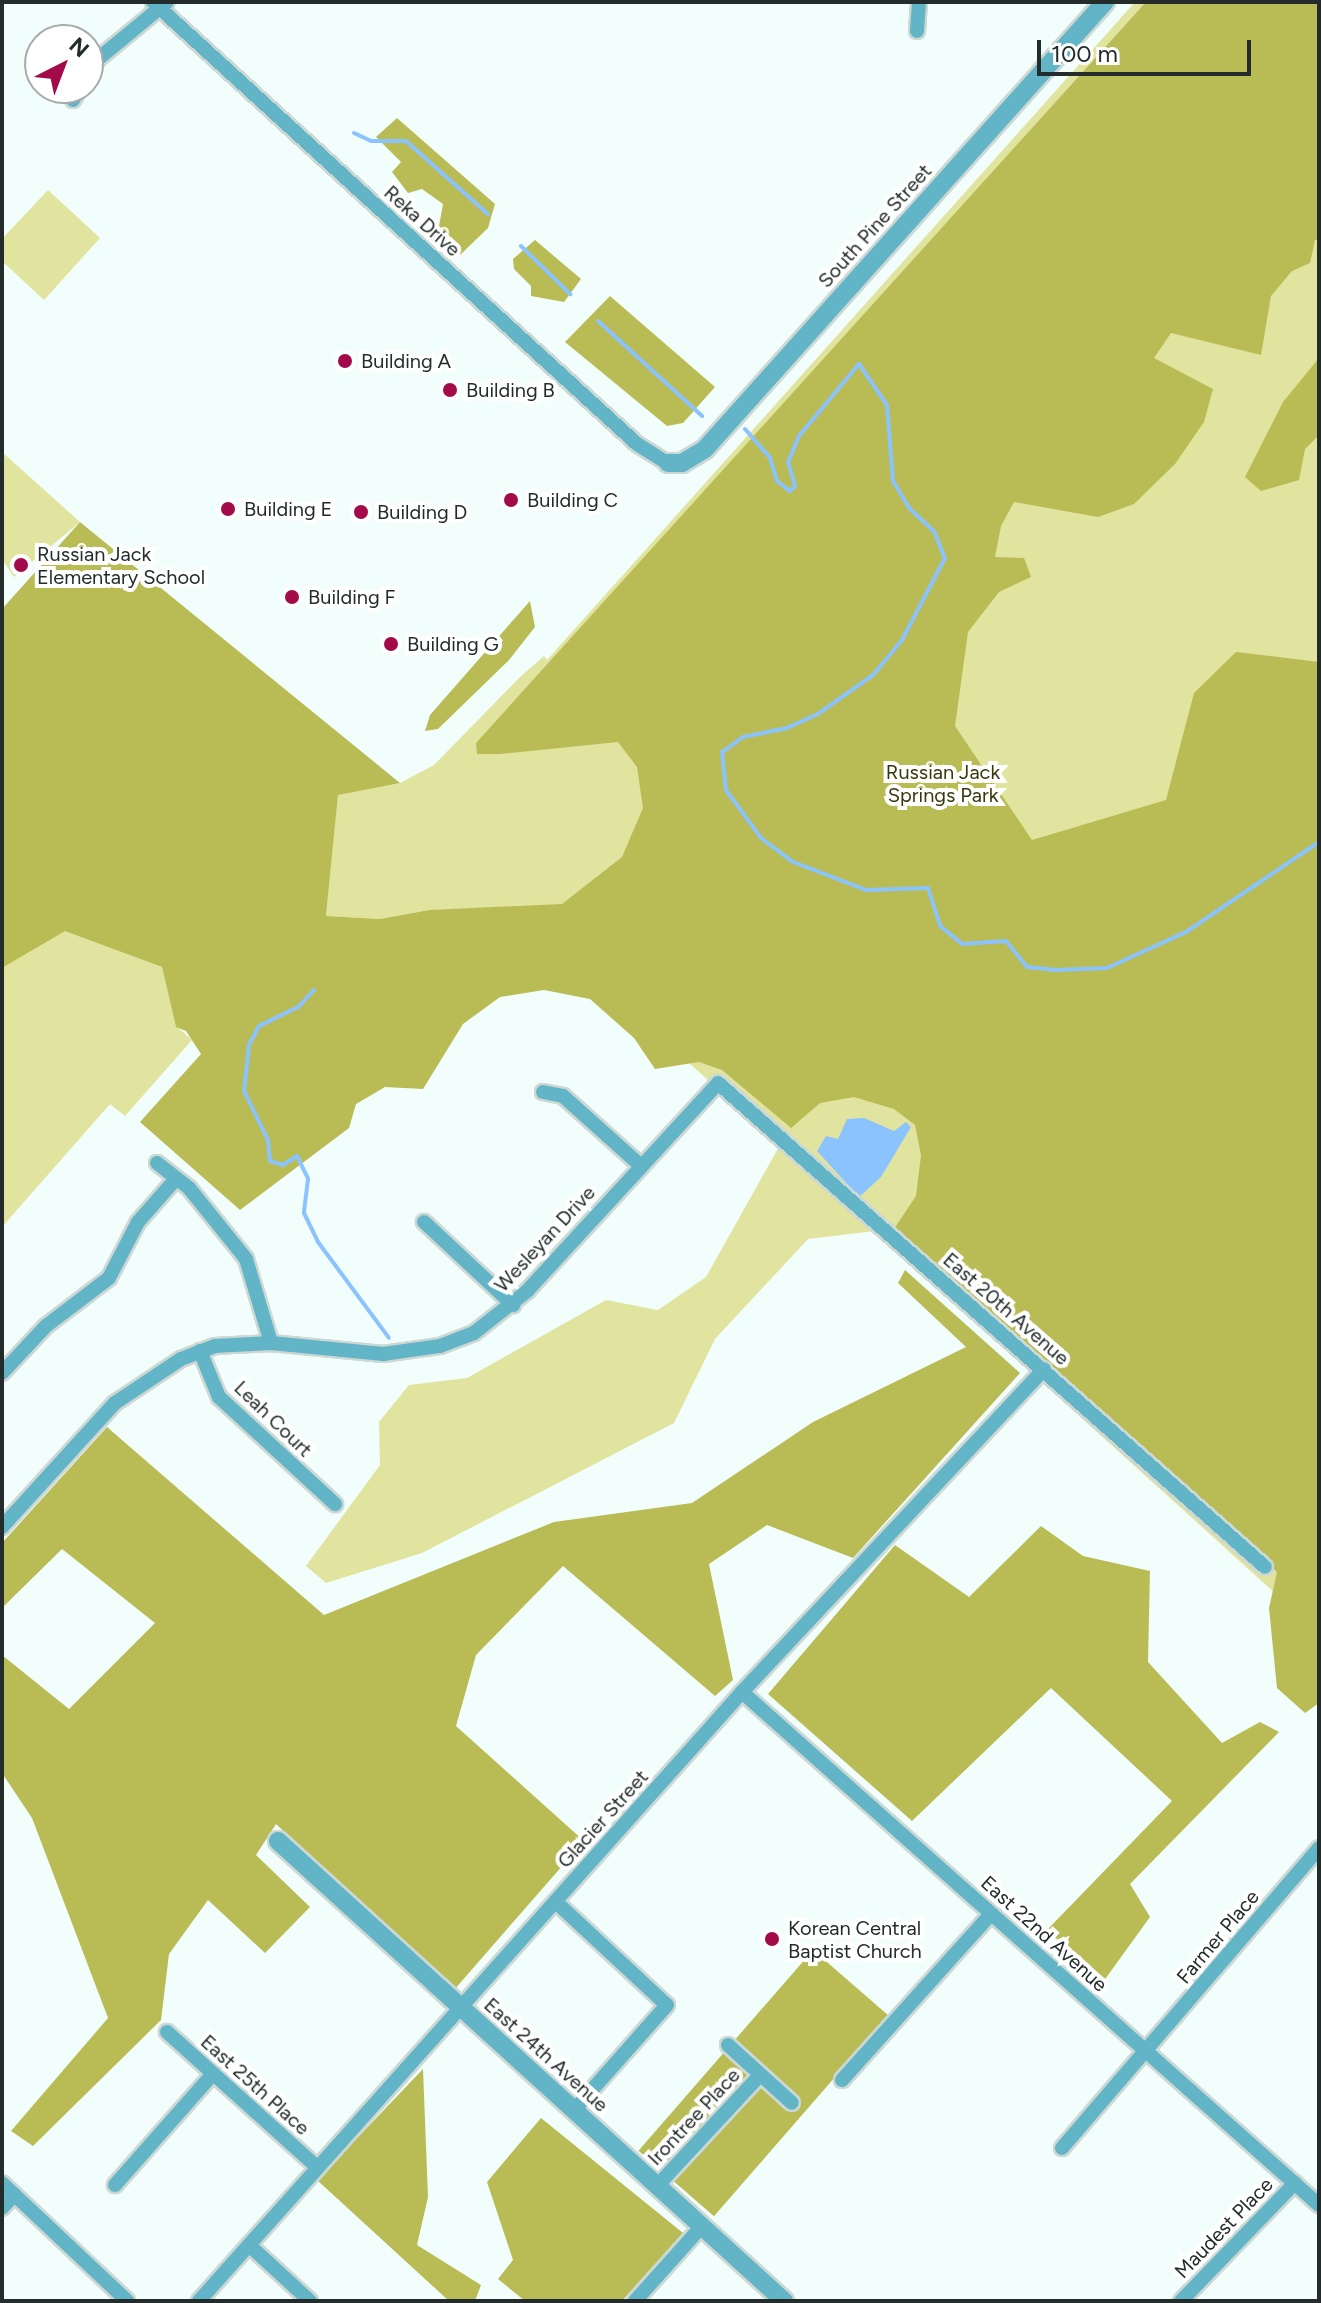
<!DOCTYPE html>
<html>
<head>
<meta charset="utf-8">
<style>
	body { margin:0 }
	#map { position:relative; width:1321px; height:2303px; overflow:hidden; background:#f2fefb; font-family:Figtree,sans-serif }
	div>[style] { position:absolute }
	.green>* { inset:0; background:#e0e49e }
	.forest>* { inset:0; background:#b9bc54; transform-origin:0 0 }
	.water>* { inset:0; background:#8bc3fe }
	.stream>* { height:4px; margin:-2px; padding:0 2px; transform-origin:2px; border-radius:2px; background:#8bc3fe }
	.roads { filter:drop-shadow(2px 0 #cdd8d5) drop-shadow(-2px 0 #cdd8d5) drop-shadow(0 2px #cdd8d5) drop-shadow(0 -2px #cdd8d5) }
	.minor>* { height:14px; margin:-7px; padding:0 7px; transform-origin:7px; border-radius:7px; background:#62b4c7 }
	.tertiary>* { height:18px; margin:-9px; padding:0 9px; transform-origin:9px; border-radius:9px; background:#62b4c7 }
	.dots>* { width:22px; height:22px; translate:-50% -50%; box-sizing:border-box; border:4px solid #fff; border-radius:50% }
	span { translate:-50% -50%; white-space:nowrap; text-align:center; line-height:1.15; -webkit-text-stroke:8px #fff; paint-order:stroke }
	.street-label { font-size:20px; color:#232c2a }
	.poi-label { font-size:20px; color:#232c2a }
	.left { translate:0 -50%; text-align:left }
	.park-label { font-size:20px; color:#37380b }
	.frame { position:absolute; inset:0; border:4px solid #232c2a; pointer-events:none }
	.north { position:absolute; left:24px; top:24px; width:80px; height:80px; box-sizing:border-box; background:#fff; border:2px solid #a7abaa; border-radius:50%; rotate:42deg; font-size:22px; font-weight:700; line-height:32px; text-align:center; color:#232c2a }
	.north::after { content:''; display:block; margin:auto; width:28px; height:36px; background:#a20a49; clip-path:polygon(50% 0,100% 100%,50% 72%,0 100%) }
	.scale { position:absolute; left:1037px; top:40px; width:214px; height:36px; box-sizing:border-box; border:4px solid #232c2a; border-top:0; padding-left:10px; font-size:24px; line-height:28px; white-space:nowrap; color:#232c2a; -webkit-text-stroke:6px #fff; paint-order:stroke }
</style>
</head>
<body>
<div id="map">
	<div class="green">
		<i style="clip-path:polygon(1135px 2px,1319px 2px,1319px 1633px,875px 1231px,808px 1239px,715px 1339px,674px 1423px,422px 1553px,326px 1583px,306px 1566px,380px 1465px,379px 1422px,409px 1385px,467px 1378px,606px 1300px,658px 1310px,706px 1277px,780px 1145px,517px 908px,429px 910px,380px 919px,326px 916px,338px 794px,400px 783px,434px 765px,520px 677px,544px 656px,547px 660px)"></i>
		<i style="clip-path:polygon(48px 190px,100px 238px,44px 300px,2px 261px,2px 239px)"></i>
		<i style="clip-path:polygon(2px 452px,80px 522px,14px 577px,2px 559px)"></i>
		<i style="clip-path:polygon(65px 930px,162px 967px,176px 1026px,192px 1040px,125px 1116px,110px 1104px,2px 1227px,2px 968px)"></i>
	</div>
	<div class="forest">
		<i style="clip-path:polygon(1146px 2px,1319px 2px,1319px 240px,1315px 240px,1310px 263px,1292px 271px,1271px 296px,1261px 355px,1171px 333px,1154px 358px,1213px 389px,1204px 422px,1175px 464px,1134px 504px,1098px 517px,1014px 502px,1001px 526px,995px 557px,1024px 558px,1031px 577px,999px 592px,968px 632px,955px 726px,1032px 840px,1166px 800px,1194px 693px,1236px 652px,1319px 662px,1319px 1703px,1305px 1713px,1277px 1688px,1269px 1608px,1277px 1572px,894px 1229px,916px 1196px,921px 1155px,915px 1125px,894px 1109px,854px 1097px,820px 1103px,791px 1128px,722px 1070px,699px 1062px,655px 1069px,634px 1038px,590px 999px,544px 990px,500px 997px,463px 1024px,423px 1089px,385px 1087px,356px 1104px,349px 1128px,240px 1210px,140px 1122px,201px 1054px,186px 1031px,176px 1027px,162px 967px,65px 931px,2px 968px,2px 609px,80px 522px,400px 783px,338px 795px,326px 916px,380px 919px,429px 910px,562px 904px,622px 857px,643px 808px,637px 767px,618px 742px,500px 754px,477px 754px,476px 743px)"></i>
		<i style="clip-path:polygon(397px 118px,495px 204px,488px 228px,460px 255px,439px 226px,443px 204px,422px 189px,408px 193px,392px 172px,401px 162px,376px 137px)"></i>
		<i style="clip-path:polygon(535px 240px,581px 279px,564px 302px,531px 296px,531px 286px,514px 269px,513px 259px)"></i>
		<i style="clip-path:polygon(610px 296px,715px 387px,683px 423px,667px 426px,565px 342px)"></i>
		<i style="clip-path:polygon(1319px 358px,1319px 435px,1305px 449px,1299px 480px,1261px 491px,1245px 477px,1283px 402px)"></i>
		<i style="clip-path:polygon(530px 601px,535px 627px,509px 660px,438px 729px,425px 731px,430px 715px)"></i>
		<i style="clip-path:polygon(905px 1270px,1020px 1373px,853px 1558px,767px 1525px,709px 1564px,733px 1680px,715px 1696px,563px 1566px,476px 1655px,456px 1726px,584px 1841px,454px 1990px,276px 1824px,256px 1855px,310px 1907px,265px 1953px,208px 1900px,169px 1954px,161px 2020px,33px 2146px,11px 2131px,108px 2018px,32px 1818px,2px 1773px,2px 1655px,69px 1709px,155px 1623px,62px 1549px,2px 1608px,2px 1543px,107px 1427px,324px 1615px,554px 1522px,692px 1503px,813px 1422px,966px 1347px,898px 1283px)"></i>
		<i style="clip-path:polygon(1041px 1526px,1083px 1556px,1150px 1571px,1148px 1662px,1222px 1743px,1260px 1722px,1279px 1732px,1130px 1884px,1150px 1917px,1103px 1982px,1047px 1930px,1172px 1801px,1051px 1688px,912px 1821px,768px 1694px,895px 1545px,969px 1597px)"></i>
		<i style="left:813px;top:1950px;width:100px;height:266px;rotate:41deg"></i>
		<i style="clip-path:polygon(423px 2069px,428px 2197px,417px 2245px,481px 2285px,475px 2301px,449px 2301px,317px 2180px)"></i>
		<i style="clip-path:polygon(541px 2118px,683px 2233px,622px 2301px,525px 2301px,498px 2279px,513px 2260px,487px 2182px)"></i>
	</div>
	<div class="water">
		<i style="clip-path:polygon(864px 1118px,894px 1131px,906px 1122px,911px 1127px,881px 1177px,859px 1197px,817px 1151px,826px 1136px,838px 1139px,847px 1119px)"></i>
	</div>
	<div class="stream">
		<i style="left:354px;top:133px;width:19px;rotate:25deg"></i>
		<i style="left:371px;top:141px;width:35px"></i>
		<i style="left:406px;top:141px;width:110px;rotate:41.7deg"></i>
		<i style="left:521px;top:246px;width:69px;rotate:44.4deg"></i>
		<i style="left:598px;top:321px;width:141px;rotate:42.4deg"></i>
		<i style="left:745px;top:429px;width:38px;rotate:49deg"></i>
		<i style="left:770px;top:458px;width:24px;rotate:73deg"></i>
		<i style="left:777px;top:481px;width:16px;rotate:38deg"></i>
		<i style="left:790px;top:491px;width:7px;rotate:-45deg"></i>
		<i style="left:795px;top:486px;width:25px;rotate:-106deg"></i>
		<i style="left:788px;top:462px;width:28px;rotate:-67deg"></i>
		<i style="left:799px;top:436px;width:94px;rotate:-50.2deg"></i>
		<i style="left:859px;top:364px;width:50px;rotate:55.7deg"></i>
		<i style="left:887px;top:405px;width:76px;rotate:85.5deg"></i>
		<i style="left:893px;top:481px;width:31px;rotate:59deg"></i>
		<i style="left:909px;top:508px;width:34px;rotate:43deg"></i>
		<i style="left:934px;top:531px;width:29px;rotate:68deg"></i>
		<i style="left:945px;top:558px;width:93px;rotate:117.7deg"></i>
		<i style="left:902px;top:640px;width:45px;rotate:129.6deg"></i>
		<i style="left:873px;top:675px;width:67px;rotate:144.7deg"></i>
		<i style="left:818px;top:714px;width:34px;rotate:156deg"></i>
		<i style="left:787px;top:728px;width:45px;rotate:168.4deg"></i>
		<i style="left:743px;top:737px;width:26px;rotate:144deg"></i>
		<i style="left:722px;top:752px;width:38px;rotate:84deg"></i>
		<i style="left:726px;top:790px;width:59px;rotate:53.9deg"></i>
		<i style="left:761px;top:838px;width:38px;rotate:37deg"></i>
		<i style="left:791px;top:861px;width:80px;rotate:21.1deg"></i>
		<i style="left:866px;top:890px;width:62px;rotate:-1.8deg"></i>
		<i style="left:928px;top:888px;width:40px;rotate:72deg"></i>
		<i style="left:940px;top:926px;width:28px;rotate:39deg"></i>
		<i style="left:962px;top:944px;width:44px;rotate:-3.9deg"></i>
		<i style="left:1006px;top:941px;width:33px;rotate:51deg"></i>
		<i style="left:1027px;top:967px;width:27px;rotate:6deg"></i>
		<i style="left:1054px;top:970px;width:53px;rotate:-2.2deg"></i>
		<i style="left:1107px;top:968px;width:87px;rotate:-24.5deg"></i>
		<i style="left:1186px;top:932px;width:161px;rotate:-34.1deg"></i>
		<i style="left:314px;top:990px;width:23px;rotate:133deg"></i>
		<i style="left:298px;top:1007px;width:43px;rotate:154deg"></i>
		<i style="left:259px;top:1026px;width:21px;rotate:118deg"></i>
		<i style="left:249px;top:1045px;width:46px;rotate:96.2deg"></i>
		<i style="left:244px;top:1091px;width:55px;rotate:63.9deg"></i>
		<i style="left:268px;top:1140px;width:21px;rotate:85deg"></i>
		<i style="left:270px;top:1161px;width:14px;rotate:17deg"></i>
		<i style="left:283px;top:1165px;width:17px;rotate:-33deg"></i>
		<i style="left:297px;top:1156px;width:25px;rotate:64deg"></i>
		<i style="left:308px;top:1179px;width:34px;rotate:97deg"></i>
		<i style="left:304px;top:1213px;width:32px;rotate:64deg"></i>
		<i style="left:318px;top:1242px;width:119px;rotate:53.5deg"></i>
	</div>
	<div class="roads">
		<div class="minor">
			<i style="left:153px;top:2px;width:655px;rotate:42.4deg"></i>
			<i style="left:637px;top:444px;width:36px;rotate:32deg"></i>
			<i style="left:917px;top:31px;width:29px;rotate:-86deg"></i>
			<i style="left:88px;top:75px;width:19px;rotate:-58deg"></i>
			<i style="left:98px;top:59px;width:89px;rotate:-39.6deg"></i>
			<i style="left:73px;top:100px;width:14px;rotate:-60deg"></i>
			<i style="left:543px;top:1092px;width:20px;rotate:11deg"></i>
			<i style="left:563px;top:1096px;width:103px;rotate:41.9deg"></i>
			<i style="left:157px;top:1163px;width:41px;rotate:38deg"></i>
			<i style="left:189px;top:1188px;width:91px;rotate:51.2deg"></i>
			<i style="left:246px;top:1259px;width:88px;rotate:73.4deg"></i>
			<i style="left:424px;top:1222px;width:122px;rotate:43deg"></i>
			<i style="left:200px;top:1351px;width:50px;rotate:67.6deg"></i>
			<i style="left:219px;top:1397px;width:158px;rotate:42.7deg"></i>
			<i style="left:2px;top:1373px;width:64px;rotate:-46.9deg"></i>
			<i style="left:46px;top:1326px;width:79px;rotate:-37.3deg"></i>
			<i style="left:109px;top:1278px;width:63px;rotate:-62.6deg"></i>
			<i style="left:138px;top:1222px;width:55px;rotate:-48.7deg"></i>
			<i style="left:2px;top:1527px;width:168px;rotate:-47.7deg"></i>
			<i style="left:115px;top:1403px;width:79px;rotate:-33.7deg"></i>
			<i style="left:181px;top:1359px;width:36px;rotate:-21deg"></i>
			<i style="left:215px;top:1346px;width:56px;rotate:-3.1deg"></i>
			<i style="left:271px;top:1343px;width:113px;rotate:5.6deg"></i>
			<i style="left:383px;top:1354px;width:58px;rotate:-8deg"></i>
			<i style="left:440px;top:1346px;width:36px;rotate:-21deg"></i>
			<i style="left:474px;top:1333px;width:68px;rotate:-38.4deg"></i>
			<i style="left:527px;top:1291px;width:282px;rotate:-47.4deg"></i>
			<i style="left:718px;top:1083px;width:730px;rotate:41.5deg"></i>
			<i style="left:742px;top:1692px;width:772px;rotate:41.64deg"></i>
			<i style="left:556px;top:1902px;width:151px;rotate:42.9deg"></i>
			<i style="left:667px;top:2005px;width:140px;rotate:131.5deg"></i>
			<i style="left:167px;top:2032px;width:202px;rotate:42deg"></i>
			<i style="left:728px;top:2045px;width:86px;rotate:42.2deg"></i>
			<i style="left:842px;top:2080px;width:223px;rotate:-48.1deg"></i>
			<i style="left:1062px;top:2148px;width:395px;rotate:-49.4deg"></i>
			<i style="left:2px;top:2183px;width:172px;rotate:43.3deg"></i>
			<i style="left:115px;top:2185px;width:148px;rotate:-48.6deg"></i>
			<i style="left:657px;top:2186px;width:151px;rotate:-47.1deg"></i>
			<i style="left:2px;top:2208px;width:18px;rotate:-47deg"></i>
			<i style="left:249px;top:2245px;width:83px;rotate:42.6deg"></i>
			<i style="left:199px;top:2301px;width:816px;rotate:-48.28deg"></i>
			<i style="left:742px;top:1692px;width:442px;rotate:-46.9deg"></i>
			<i style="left:635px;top:2301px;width:101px;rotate:-48.2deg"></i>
			<i style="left:1181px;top:2301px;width:164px;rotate:-46deg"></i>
		</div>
		<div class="tertiary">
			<i style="left:668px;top:463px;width:14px"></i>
			<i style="left:682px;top:463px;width:27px;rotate:-31deg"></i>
			<i style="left:705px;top:449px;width:600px;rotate:-48.18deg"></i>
			<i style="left:278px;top:1841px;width:684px;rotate:42.27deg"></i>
		</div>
	</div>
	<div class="dots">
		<i style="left:345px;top:361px;background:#a20a49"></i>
		<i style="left:450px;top:390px;background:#a20a49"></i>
		<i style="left:511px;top:500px;background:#a20a49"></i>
		<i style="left:228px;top:509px;background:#a20a49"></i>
		<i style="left:361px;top:512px;background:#a20a49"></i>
		<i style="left:21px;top:565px;background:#a20a49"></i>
		<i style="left:292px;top:597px;background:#a20a49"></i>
		<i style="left:391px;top:644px;background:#a20a49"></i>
		<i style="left:772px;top:1939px;background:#a20a49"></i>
	</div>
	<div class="street-label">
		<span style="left:422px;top:221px;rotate:42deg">Reka Drive</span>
		<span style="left:875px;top:226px;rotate:-48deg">South Pine Street</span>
		<span style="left:545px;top:1239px;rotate:-47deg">Wesleyan Drive</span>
		<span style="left:1006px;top:1309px;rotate:41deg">East 20th Avenue</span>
		<span style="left:273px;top:1419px;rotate:44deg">Leah Court</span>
		<span style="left:603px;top:1819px;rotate:-48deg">Glacier Street</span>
		<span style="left:1044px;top:1934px;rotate:42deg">East 22nd Avenue</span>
		<span style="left:1218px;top:1937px;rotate:-50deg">Farmer Place</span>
		<span style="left:546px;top:2055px;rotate:42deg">East 24th Avenue</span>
		<span style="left:255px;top:2085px;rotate:42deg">East 25th Place</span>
		<span style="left:694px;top:2117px;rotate:-47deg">Irontree Place</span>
		<span style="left:1224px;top:2228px;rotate:-46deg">Maudest Place</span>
	</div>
	<div class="poi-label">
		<span class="left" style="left:361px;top:361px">Building A</span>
		<span class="left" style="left:466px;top:390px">Building B</span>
		<span class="left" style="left:527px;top:500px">Building C</span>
		<span class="left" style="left:244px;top:509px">Building E</span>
		<span class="left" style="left:377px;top:512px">Building D</span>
		<span class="left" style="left:37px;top:566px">Russian Jack<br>Elementary School</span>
		<span class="left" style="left:308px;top:597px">Building F</span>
		<span class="left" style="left:407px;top:644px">Building G</span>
		<span class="left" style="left:788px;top:1940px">Korean Central<br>Baptist Church</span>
	</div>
	<div class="park-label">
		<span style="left:943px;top:784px">Russian Jack<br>Springs Park</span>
	</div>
	<div class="frame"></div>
	<div class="north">N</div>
	<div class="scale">100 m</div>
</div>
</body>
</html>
